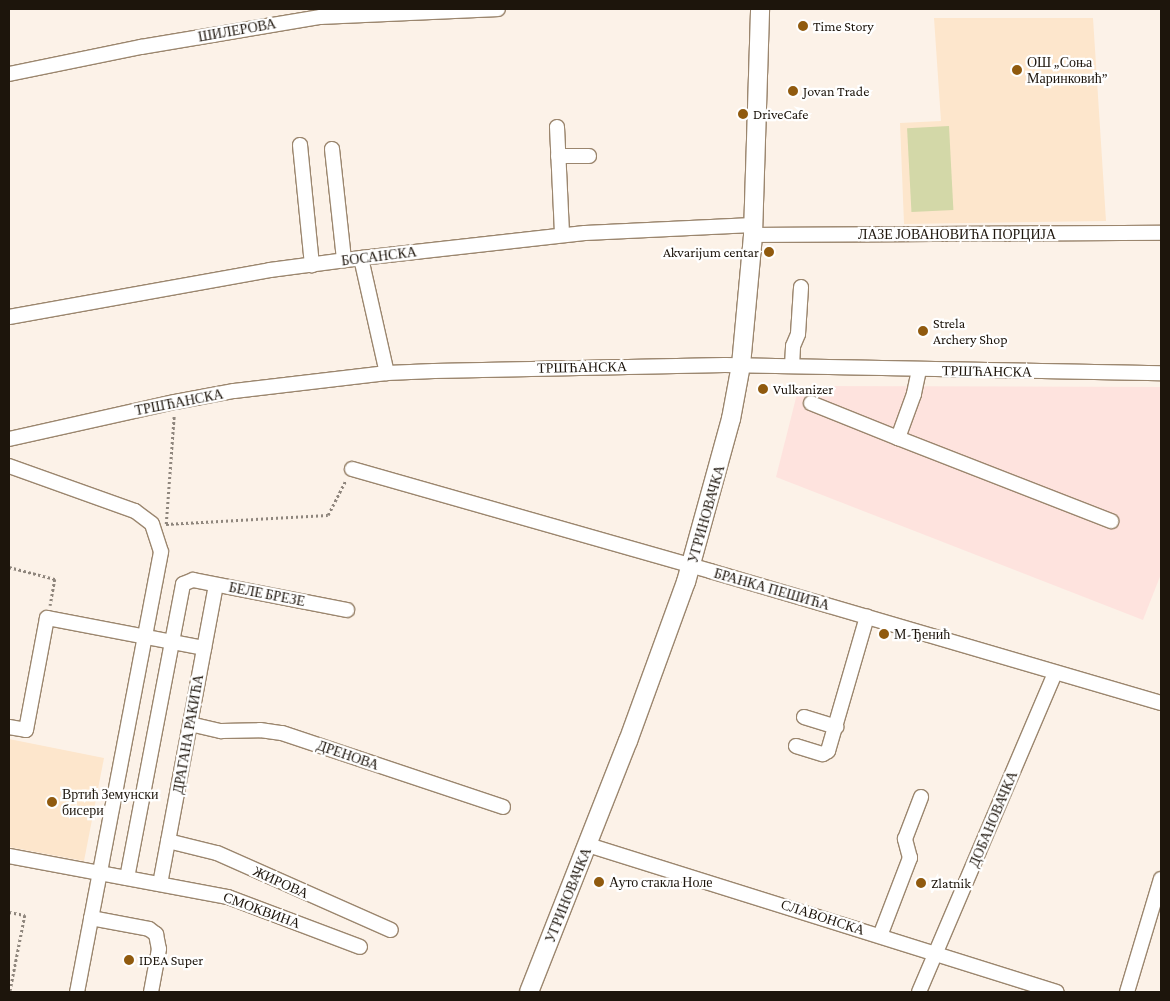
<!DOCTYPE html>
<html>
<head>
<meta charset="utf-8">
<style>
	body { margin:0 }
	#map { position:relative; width:1170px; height:1001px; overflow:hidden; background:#fcf2e8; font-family:"Crimson Pro",serif }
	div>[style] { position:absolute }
	.built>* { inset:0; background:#fde6cc }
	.industrial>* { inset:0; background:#fee3de }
	.green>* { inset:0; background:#d3d8a8; transform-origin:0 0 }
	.path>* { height:2.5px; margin-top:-1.25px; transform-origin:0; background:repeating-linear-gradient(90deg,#8f867d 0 2.5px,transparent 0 5px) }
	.roads { filter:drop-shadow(1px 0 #9b866e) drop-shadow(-1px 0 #9b866e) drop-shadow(0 1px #9b866e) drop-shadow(0 -1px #9b866e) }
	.minor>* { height:14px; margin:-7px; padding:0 7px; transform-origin:7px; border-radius:7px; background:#fff }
	.major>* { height:18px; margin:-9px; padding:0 9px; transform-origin:9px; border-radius:9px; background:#fff }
	.dots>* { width:14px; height:14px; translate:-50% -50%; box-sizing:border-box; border:2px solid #fff; border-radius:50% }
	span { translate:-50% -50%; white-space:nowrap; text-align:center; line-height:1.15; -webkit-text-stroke:4.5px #fff; paint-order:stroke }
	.poi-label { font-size:14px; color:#1d150c }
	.left { translate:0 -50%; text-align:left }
	.right { translate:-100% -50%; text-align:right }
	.street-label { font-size:14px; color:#1d150c }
	.frame { position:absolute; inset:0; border:10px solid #1d150c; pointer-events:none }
</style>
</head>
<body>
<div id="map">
	<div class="built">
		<i style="clip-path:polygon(934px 18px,1093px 18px,1106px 221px,904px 224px,900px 123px,941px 121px)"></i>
		<i style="clip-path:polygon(9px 739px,104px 758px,84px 861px,9px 847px)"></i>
	</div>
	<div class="industrial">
		<i style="clip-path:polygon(799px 386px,1161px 387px,1161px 574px,1143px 620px,776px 477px)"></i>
	</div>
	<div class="green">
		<i style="left:949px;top:126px;width:84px;height:42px;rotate:87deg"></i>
	</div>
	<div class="path">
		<i style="left:166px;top:524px;width:162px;rotate:-3.2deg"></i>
		<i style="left:328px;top:515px;width:39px;rotate:-63deg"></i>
		<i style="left:166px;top:524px;width:108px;rotate:-85.8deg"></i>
		<i style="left:9px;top:567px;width:48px;rotate:14.6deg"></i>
		<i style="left:55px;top:579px;width:27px;rotate:100deg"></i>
		<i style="left:9px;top:912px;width:16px;rotate:11deg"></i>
		<i style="left:25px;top:915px;width:78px;rotate:101deg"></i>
	</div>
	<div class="roads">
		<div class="minor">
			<i style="left:9px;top:74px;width:135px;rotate:-11.6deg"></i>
			<i style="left:141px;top:47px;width:182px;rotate:-9.5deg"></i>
			<i style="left:321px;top:17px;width:177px;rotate:-2.6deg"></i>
			<i style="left:557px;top:127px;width:108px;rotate:87.3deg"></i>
			<i style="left:300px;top:145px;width:121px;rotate:84.3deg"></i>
			<i style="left:332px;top:149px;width:112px;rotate:83.8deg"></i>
			<i style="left:558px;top:156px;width:31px"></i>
			<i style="left:753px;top:235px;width:408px;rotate:-0.3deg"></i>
			<i style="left:361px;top:258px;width:118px;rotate:77.3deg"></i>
			<i style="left:9px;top:317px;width:265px;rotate:-10.2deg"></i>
			<i style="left:270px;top:270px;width:92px;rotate:-7.5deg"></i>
			<i style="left:361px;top:258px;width:225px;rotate:-6.4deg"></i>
			<i style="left:585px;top:233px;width:168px;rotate:-2.7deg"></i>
			<i style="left:792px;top:366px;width:20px;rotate:-87deg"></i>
			<i style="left:793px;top:346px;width:13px;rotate:-67deg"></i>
			<i style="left:798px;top:334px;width:47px;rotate:-86.3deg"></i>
			<i style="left:919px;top:370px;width:25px;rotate:102deg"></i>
			<i style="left:914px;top:394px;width:47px;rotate:110deg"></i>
			<i style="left:898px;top:438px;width:229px;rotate:21.3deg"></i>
			<i style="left:811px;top:403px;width:94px;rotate:21.9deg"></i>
			<i style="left:9px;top:439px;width:170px;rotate:-12.6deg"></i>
			<i style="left:175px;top:402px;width:60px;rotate:-10.6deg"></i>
			<i style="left:234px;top:391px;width:154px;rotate:-6.7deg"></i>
			<i style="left:387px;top:373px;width:47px;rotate:-2.4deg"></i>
			<i style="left:434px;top:371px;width:291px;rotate:-1.2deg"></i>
			<i style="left:725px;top:365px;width:436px;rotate:1.1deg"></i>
			<i style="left:9px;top:466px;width:134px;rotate:19.7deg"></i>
			<i style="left:135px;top:511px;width:21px;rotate:37deg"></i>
			<i style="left:152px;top:524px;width:29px;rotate:72deg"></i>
			<i style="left:161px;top:552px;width:448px;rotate:100.8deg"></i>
			<i style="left:352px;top:469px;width:372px;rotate:15.9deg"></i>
			<i style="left:710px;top:571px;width:470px;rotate:16.3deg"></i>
			<i style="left:804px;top:717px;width:34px;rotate:17deg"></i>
			<i style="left:190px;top:724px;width:32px;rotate:13deg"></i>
			<i style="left:221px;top:731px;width:39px;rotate:-1deg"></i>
			<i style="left:260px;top:730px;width:22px;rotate:8deg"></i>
			<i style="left:282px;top:733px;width:233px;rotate:18.5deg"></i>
			<i style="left:9px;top:727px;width:17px;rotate:10deg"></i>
			<i style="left:26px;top:730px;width:114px;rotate:-79.4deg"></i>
			<i style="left:47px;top:618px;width:160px;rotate:10.8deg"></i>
			<i style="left:796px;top:746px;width:28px;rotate:17deg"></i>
			<i style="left:823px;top:754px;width:6px;rotate:-31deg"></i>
			<i style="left:828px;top:751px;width:140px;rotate:-73.8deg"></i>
			<i style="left:168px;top:841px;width:50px;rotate:13.8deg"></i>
			<i style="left:217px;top:853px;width:190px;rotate:23.9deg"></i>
			<i style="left:588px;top:845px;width:491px;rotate:17.4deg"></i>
			<i style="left:9px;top:856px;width:223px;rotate:10.6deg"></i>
			<i style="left:228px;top:897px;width:141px;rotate:20.7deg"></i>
			<i style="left:127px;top:878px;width:299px;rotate:-79.2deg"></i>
			<i style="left:183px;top:584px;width:11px;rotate:-22deg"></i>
			<i style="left:193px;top:580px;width:157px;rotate:11deg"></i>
			<i style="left:160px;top:884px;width:304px;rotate:-79.4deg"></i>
			<i style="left:91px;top:918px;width:59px;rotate:10.7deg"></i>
			<i style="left:149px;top:929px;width:9px;rotate:36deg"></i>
			<i style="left:156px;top:934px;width:15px;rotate:79deg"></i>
			<i style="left:159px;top:949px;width:44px;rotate:100.5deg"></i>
			<i style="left:880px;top:936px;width:84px;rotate:-69deg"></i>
			<i style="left:910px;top:858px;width:20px;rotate:-105deg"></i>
			<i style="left:905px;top:839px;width:45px;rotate:-69.1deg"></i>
			<i style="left:919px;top:992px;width:347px;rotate:-66.9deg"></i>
			<i style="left:1127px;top:992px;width:118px;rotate:-73.3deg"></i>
		</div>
		<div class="major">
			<i style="left:529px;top:992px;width:270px;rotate:-68.5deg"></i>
			<i style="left:628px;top:741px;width:169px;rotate:-70deg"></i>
			<i style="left:686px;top:582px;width:169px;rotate:-74.6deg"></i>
			<i style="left:731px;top:419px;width:55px;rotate:-79.5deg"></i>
			<i style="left:741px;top:365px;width:131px;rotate:-84.7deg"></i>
			<i style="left:753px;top:235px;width:226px;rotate:-88.2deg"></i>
		</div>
	</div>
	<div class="dots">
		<i style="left:803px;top:26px;background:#905a0e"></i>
		<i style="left:1017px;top:70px;background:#905a0e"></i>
		<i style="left:793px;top:91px;background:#905a0e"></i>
		<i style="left:743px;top:114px;background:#905a0e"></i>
		<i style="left:769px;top:252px;background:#905a0e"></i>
		<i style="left:923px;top:331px;background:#905a0e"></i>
		<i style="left:763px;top:389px;background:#905a0e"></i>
		<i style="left:884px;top:634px;background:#905a0e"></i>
		<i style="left:52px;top:802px;background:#905a0e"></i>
		<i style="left:599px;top:882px;background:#905a0e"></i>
		<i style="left:921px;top:883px;background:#905a0e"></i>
		<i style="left:129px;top:960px;background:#905a0e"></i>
	</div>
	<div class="poi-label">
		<span class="left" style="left:813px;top:26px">Time Story</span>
		<span class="left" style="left:1027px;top:70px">ОШ „Соња<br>Маринковић”</span>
		<span class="left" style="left:803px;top:91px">Jovan Trade</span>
		<span class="left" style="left:753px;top:114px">DriveCafe</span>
		<span class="right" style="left:759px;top:252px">Akvarijum centar</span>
		<span class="left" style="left:933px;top:331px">Strela<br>Archery Shop</span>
		<span class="left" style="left:773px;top:389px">Vulkanizer</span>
		<span class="left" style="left:894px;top:634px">М-Ђенић</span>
		<span class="left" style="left:62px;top:802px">Вртић Земунски<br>бисери</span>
		<span class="left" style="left:609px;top:882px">Ауто стакла Ноле</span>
		<span class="left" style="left:931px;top:883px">Zlatnik</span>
		<span class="left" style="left:139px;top:960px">IDEA Super</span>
	</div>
	<div class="street-label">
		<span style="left:237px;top:30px;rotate:-10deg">ШИЛЕРОВА</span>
		<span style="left:957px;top:234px">ЛАЗЕ ЈОВАНОВИЋА ПОРЦИЈА</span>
		<span style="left:379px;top:256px;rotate:-7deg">БОСАНСКА</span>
		<span style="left:582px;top:367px;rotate:-1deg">ТРШЋАНСКА</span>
		<span style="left:987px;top:371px;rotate:1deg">ТРШЋАНСКА</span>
		<span style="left:179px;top:402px;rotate:-11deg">ТРШЋАНСКА</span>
		<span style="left:706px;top:514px;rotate:-74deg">УГРИНОВАЧКА</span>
		<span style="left:772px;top:589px;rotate:16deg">БРАНКА ПЕШИЋА</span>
		<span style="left:267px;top:594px;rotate:11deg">БЕЛЕ БРЕЗЕ</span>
		<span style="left:188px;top:734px;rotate:-80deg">ДРАГАНА РАКИЋА</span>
		<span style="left:348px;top:755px;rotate:19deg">ДРЕНОВА</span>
		<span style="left:993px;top:819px;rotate:-67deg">ДОБАНОВАЧКА</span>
		<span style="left:281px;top:882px;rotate:24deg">ЖИРОВА</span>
		<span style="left:568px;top:895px;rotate:-68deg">УГРИНОВАЧКА</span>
		<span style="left:262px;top:910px;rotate:20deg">СМОКВИНА</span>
		<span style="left:823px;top:917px;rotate:18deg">СЛАВОНСКА</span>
	</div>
	<div class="frame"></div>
</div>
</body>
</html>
